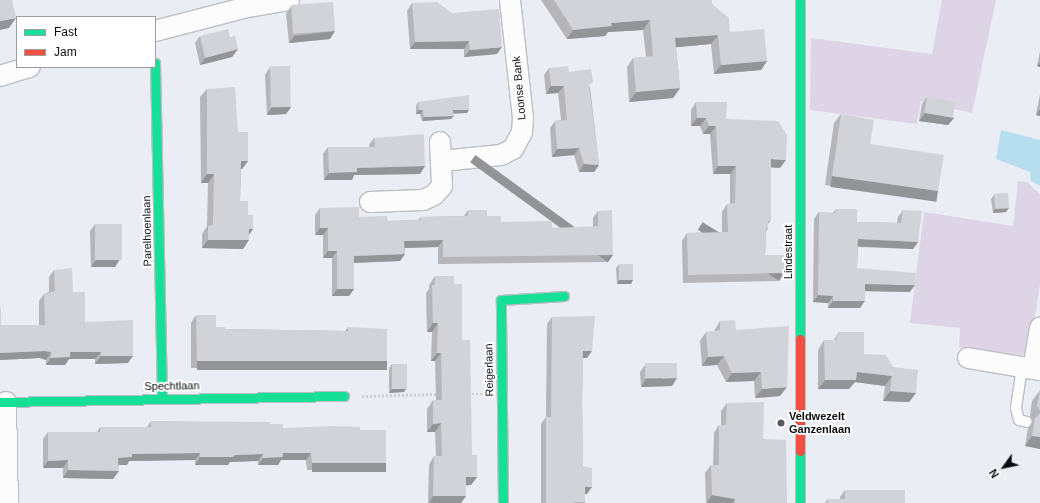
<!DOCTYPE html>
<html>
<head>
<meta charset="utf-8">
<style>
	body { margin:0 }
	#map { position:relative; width:1040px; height:503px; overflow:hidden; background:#eaedf4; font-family:Helvetica,sans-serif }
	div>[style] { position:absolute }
	.green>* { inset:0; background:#ddd4e6 }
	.water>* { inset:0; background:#b7deee }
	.path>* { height:2.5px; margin-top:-1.25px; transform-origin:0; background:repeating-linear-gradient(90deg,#cdced0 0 2px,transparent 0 4px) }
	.roads { filter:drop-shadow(1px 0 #bcbec3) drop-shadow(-1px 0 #bcbec3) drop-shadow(0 1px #bcbec3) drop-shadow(0 -1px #bcbec3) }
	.lane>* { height:10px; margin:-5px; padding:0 5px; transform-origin:5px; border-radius:5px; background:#fcfcfd }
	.street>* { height:20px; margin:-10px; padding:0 10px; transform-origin:10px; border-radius:10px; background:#fcfcfd }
	.fast>* { height:9px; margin:-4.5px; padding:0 4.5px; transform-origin:4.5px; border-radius:4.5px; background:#16e098 }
	.jam>* { height:9px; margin:-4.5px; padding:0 4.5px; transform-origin:4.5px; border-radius:4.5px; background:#f24e42 }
	.wall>* { inset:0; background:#b5b5ba }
	.shaded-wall>* { inset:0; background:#939497; transform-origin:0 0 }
	.building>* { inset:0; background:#d2d3d8; transform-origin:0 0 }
	.dots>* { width:11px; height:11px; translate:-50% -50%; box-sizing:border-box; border:2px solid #fff; border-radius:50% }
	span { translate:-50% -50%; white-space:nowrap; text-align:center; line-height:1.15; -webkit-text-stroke:4px #fff; paint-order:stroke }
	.street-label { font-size:11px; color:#0a0c0f }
	.poi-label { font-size:11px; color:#0a0c0f; font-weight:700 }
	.left { translate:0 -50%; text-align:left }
	.legend { position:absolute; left:16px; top:16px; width:140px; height:52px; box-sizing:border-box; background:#fff; border:1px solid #9d9e9f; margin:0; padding:5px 7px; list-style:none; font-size:12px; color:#0a0c0f }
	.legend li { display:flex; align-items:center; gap:8px; height:20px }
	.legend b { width:20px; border:1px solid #9d9e9f }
	.north { position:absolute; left:984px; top:447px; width:40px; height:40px; -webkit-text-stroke:3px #fff; paint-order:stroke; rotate:237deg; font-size:11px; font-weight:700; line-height:16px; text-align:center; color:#0a0c0f }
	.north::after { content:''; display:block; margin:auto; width:14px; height:18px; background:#0a0c0f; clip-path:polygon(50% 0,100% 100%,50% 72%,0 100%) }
</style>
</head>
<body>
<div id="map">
	<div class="green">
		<i style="clip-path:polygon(942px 0,996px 0,972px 113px,921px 101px,917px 124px,810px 110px,811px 38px,932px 54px)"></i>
		<i style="clip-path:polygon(1018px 181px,1027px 182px,1040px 194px,1040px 284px,1029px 356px,959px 347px,960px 328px,910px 323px,924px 212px,1013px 226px)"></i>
	</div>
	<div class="water">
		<i style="clip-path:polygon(1001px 130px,1040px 140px,1040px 186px,1031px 181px,1030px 172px,996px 159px)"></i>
	</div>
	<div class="path">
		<i style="left:468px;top:394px;width:15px"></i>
		<i style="left:362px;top:396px;width:75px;rotate:-1.5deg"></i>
	</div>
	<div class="roads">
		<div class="lane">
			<i style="left:1022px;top:367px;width:41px;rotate:98.3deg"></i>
			<i style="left:1016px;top:408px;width:12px;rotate:76deg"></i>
			<i style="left:1019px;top:420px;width:8px;rotate:14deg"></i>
		</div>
		<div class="street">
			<i style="left:155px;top:31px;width:91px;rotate:-14.6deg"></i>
			<i style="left:243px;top:8px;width:47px;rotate:-9.9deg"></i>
			<i style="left:0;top:76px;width:31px;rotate:-17deg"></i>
			<i style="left:442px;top:161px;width:59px;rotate:-5.8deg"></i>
			<i style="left:501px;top:155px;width:13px;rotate:-27deg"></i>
			<i style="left:513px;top:149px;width:19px;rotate:-62deg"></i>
			<i style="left:522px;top:132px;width:14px;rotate:-86deg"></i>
			<i style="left:523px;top:118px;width:119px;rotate:-96.3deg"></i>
			<i style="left:370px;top:202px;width:53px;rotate:-2.2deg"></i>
			<i style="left:423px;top:200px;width:12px;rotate:-24deg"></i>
			<i style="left:434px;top:195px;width:12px;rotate:-48deg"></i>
			<i style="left:442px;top:186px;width:44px;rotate:-92.6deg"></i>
			<i style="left:968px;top:358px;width:73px;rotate:9.5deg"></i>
			<i style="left:1033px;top:369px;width:42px;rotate:-80.3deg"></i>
			<i style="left:6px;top:402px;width:101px;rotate:88.9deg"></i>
		</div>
		<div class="fast">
			<i style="left:800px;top:0;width:339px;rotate:90deg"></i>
			<i style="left:155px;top:63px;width:335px;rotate:88.8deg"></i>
			<i style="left:0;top:402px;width:344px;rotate:-1deg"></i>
			<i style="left:800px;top:451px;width:52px;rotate:90deg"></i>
			<i style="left:503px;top:503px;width:203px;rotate:-90.6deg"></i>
			<i style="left:501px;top:300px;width:63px;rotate:-3.6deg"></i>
		</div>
		<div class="jam">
			<i style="left:800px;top:339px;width:112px;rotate:90deg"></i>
		</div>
	</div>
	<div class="wall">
		<i style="clip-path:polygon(541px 0,712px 0,712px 4px,730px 32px,767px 61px,761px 70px,714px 74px,711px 44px,676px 47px,680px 88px,673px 98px,629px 102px,627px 67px,633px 58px,646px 57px,643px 30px,608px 32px,605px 36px,567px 39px)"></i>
		<i style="clip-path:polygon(412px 3px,497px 54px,464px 57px,464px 49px,410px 49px,407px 11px)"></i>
		<i style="clip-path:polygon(291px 6px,335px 31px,330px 39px,289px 43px,286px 14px)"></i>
		<i style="clip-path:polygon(200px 36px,230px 37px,238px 49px,232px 57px,200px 65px,195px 43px)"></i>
		<i style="clip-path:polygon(1040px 51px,1040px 67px,1037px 66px)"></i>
		<i style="clip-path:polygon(270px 67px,291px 107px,286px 114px,267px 115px,265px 75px)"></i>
		<i style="clip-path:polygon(549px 68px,569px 72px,590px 87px,599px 165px,594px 172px,579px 172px,574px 155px,552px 157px,550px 128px,555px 121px,561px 120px,558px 93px,546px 94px,544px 75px)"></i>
		<i style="clip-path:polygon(207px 89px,238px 132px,248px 161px,242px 169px,241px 169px,240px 201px,248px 215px,249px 235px,243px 249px,202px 248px,202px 234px,207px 226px,208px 183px,201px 183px,200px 97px)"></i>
		<i style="clip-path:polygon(1040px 94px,1040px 116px,1036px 115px)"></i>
		<i style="clip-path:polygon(927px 97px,954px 118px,948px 125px,919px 121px,922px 104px)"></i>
		<i style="clip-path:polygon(418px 102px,467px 113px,453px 113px,451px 119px,422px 121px,420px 114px,416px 114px,416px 106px)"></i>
		<i style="clip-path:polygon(696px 102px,726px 119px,780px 168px,771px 167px,771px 220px,768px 224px,768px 228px,766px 232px,765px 255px,784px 273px,779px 281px,683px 283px,682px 241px,687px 233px,722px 232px,722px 212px,727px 204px,730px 204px,730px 174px,713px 174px,710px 134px,703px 134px,700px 126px,691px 126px,691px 110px)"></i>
		<i style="clip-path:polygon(841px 114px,870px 144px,938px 191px,932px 200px,825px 185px,834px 123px)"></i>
		<i style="clip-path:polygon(374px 138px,425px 166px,420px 174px,354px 175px,352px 180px,324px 180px,323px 154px,328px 147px,369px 147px,369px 145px)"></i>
		<i style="clip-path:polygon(994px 195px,1006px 212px,993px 213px,991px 199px)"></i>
		<i style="clip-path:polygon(320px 208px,359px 217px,388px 221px,418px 220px,421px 217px,464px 216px,468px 210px,487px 216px,501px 222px,552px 228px,593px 227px,593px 218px,598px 211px,613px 255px,608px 262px,438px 264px,438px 247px,405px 248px,405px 254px,400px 261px,354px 263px,354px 289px,349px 296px,332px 296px,332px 258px,323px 258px,323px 235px,315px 235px,315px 215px)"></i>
		<i style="clip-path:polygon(836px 209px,857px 222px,897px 223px,898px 217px,903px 210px,918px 242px,913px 249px,858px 247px,857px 268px,910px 292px,865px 291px,860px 308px,828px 308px,828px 303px,813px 302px,814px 219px,819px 212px,833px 213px)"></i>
		<i style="clip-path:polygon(95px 224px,120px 259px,115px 267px,91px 267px,90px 231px)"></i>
		<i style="clip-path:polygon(619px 264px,631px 284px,617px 284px,616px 268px)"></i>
		<i style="clip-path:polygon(54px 270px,73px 292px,85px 322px,128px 363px,95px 364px,95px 359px,69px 359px,65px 365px,46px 365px,46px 360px,40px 358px,0 360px,0 304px,1px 325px,39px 325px,39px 301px,44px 294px,49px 292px,49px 277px)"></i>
		<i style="clip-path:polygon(435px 276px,454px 284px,462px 340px,472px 455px,477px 477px,471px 485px,466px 485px,466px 496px,461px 503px,428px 503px,429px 465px,434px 456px,436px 456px,435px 432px,427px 432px,427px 409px,433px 400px,436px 400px,435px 361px,431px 361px,432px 332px,427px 332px,426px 293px,429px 289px,429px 285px)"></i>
		<i style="clip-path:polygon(196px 315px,216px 327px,225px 329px,345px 331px,348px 327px,382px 368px,191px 368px,191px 323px)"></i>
		<i style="clip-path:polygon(552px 317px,587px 358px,583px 358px,582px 402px,583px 466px,587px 494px,585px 494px,585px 503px,541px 503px,541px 424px,546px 417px,547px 324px)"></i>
		<i style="clip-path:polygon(720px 321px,736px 330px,780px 396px,755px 398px,754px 381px,726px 382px,717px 365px,702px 366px,700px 341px,706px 332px,714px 331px)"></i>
		<i style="clip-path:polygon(839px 332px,864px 354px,893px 367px,916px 393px,909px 402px,883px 401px,885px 386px,855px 382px,849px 389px,818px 389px,818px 350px,824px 340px,834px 340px)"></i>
		<i style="clip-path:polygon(392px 364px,404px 392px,389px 393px,389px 368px)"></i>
		<i style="clip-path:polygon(645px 365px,672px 386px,641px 387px,640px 372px)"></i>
		<i style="clip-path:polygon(1040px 390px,1040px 449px,1025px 446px,1028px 428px,1032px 422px,1030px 416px,1032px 401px)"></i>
		<i style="clip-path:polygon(727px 403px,763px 439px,787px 503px,706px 503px,705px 473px,711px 465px,713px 465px,714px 433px,719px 425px,721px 425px,721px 411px)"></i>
		<i style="clip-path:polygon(151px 421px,270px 424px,283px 428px,360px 430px,386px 463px,381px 470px,307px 470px,306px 460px,281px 460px,278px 465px,258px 465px,258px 461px,230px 462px,228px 465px,195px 465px,195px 460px,129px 461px,127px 465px,119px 465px,113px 479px,63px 478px,63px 468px,43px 468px,43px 439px,48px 432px,97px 432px,100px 427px,147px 427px)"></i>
		<i style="clip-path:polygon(845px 490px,905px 503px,825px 503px,828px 499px,840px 499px,840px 497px)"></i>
	</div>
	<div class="shaded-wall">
		<i style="clip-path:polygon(16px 18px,9px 28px,0 30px,0 21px)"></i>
		<i style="clip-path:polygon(650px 20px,643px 30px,608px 32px,605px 36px,567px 39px,573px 30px,611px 23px)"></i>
		<i style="clip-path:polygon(335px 31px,330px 39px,289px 43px,294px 36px)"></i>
		<i style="clip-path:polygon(718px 35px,711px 44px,669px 48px,675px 38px)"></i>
		<i style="clip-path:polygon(469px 41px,464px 49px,410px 49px,415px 42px)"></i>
		<i style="clip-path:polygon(502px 47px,497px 54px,464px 57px,470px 50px)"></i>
		<i style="clip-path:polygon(238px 49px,232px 57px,200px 65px,205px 58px)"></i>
		<i style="clip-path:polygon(767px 61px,761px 70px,714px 74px,721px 65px)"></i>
		<i style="clip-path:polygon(1040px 62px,1040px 67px,1037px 66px)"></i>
		<i style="clip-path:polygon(551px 86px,564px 86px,558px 93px,546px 94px)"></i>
		<i style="clip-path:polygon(680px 88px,673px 98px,629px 102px,636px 92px)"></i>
		<i style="clip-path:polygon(272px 107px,291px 107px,286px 114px,267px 115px)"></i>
		<i style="clip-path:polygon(1040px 109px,1040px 116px,1036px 115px)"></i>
		<i style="clip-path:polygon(419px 110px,423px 110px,420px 114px,416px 114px)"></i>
		<i style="clip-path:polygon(453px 110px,469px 110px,467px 113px,450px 114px)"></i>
		<i style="clip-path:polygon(925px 113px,954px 118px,948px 125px,919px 121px)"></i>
		<i style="clip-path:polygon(454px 116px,451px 119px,422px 121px,424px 117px)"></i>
		<i style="clip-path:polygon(697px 118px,706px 118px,700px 126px,691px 126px)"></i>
		<i style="clip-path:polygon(709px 126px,716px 126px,710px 134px,703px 134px)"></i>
		<i style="clip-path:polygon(579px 148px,574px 155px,552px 157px,557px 149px)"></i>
		<i style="clip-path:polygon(771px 159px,786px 160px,780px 168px,766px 167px)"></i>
		<i style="clip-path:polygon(241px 161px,248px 161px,242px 169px,235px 169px)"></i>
		<i style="clip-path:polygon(584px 164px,599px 165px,594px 172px,579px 172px)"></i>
		<i style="clip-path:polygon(425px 166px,420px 174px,354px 175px,352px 180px,324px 180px,329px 173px,357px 168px)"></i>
		<i style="clip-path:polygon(718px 166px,736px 166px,730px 174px,713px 174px)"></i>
		<i style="clip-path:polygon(207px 174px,214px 174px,208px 183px,201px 183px)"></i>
		<i style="left:832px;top:176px;width:107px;height:11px;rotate:8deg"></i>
		<i style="clip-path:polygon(1009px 208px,1006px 212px,993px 213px,995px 209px)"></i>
		<i style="clip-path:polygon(320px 228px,328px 228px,323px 235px,315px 235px)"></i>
		<i style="clip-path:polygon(249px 229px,253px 229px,247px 238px)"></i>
		<i style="clip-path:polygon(858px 239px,918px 242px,913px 249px,853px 246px)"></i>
		<i style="clip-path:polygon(208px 240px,249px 240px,243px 249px,202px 248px)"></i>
		<i style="clip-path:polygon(443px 240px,438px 247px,399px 248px,404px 241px)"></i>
		<i style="clip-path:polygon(328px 251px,337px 251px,332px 258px,323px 258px)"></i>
		<i style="clip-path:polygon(405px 254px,400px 261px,349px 263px,354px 256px)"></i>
		<i style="left:613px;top:255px;width:9px;height:170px;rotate:126deg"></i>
		<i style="clip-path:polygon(120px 259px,115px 267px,91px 267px,96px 260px)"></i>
		<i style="left:784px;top:273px;width:9px;height:96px;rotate:122deg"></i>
		<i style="clip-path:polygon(619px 280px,633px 280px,631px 284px,617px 284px)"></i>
		<i style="clip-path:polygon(865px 284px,915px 285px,910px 292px,860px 291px)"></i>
		<i style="clip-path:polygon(337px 289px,354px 289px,349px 296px,332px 296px)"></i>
		<i style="clip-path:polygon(818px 295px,833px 296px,828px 303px,813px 302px)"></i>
		<i style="clip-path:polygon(833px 301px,865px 301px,860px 308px,828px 308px)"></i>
		<i style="clip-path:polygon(433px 323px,438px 323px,432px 332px,427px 332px)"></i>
		<i style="clip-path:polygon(45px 351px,51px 352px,46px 360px,40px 358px,0 360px,0 353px)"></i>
		<i style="clip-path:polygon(583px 351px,592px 351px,587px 358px,578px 358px)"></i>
		<i style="clip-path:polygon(70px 352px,101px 352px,95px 359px,69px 359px,65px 365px,46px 365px,51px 358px)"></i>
		<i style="clip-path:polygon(437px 353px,441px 353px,435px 361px,431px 361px)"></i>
		<i style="clip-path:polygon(101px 356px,133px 356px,128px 363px,95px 364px)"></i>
		<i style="clip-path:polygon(724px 356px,717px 365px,702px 366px,708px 357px)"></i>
		<i style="left:197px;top:361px;width:190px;height:9px"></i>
		<i style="clip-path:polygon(761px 372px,754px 381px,726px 382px,732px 373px)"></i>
		<i style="clip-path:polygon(857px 372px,892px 376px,885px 386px,855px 382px,849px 389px,818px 389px,825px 380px)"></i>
		<i style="clip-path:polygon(677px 378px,672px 386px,641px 387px,646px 379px)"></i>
		<i style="clip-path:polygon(787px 387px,780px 396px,755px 398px,762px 389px)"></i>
		<i style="clip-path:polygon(392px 389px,406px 389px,404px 392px,389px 393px)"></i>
		<i style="clip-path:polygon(890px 391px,916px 393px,909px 402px,883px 401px)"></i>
		<i style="clip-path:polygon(441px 423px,435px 432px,427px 432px,433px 424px)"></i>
		<i style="clip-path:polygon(1032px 436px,1040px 437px,1040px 449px,1025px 446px)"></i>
		<i style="clip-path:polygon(200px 453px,195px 460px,129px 461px,127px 465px,113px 465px,118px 458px,132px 454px)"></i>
		<i style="clip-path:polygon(283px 453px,311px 453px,306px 460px,281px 460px,278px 465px,258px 465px,263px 458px)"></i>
		<i style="clip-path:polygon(263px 454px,258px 461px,230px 462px,228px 465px,195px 465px,200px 457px,235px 455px)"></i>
		<i style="clip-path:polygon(68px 460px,63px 468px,43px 468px,48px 461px)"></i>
		<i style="left:312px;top:463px;width:74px;height:9px"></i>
		<i style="clip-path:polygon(68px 470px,119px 471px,113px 479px,63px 478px)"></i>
		<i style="clip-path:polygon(466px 477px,477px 477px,471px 485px,460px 486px)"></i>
		<i style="clip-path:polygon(585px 487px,592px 487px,587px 494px,580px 495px)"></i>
		<i style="clip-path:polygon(712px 495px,735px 499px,732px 503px,707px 503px)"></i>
		<i style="clip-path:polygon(433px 496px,466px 496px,461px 503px,429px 503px)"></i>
	</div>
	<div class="building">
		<i style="clip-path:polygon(0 0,12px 0,16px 18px,0 21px)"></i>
		<i style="clip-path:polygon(554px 0,712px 0,712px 4px,729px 18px,730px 32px,764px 29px,767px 61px,721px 65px,718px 35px,675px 38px,680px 88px,636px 92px,633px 58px,653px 56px,650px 20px,611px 23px,612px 26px,573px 30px)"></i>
		<i style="left:333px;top:2px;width:29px;height:42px;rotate:86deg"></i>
		<i style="clip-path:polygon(437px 2px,452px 13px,499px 9px,502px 47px,470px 50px,469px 41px,415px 42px,412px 3px)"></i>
		<i style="clip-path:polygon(228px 29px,230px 37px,235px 36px,238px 49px,205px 58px,200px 36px)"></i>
		<i style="left:290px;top:66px;width:41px;height:20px;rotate:89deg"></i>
		<i style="clip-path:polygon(568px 66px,569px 72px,591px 69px,593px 82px,589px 85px,599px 165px,584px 164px,579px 148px,557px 149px,555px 121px,567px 120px,564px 86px,551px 86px,549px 68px)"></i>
		<i style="clip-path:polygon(235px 87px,238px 132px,248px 132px,248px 161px,241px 161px,240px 201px,248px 201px,248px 215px,253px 215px,253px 229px,249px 229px,249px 240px,208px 240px,208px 226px,213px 225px,214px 174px,207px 174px,207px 89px)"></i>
		<i style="clip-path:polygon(469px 95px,469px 110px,453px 110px,454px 116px,424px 117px,423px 110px,419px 110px,418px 102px)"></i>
		<i style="left:927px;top:97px;width:29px;height:16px;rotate:10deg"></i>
		<i style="clip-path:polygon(696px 102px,727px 102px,726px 119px,778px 121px,787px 135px,786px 160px,771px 159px,771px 220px,768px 221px,768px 228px,766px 228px,765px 255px,784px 255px,784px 273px,688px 275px,687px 233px,728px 232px,727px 204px,735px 203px,736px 166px,718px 166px,716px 126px,709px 126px,706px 118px,697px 118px)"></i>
		<i style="clip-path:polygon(841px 114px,874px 120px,870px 144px,944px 155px,938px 191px,832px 176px)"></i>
		<i style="clip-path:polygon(424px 134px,425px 166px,357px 168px,357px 172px,329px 173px,328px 147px,375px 147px,374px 138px)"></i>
		<i style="left:1008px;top:193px;width:15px;height:14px;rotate:86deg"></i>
		<i style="clip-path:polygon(359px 207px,359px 217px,387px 216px,388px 221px,421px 220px,421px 217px,468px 216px,468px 210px,487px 210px,487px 216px,501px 216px,501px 222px,552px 221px,552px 228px,598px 226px,598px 211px,612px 210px,613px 255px,443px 257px,443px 240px,404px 241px,405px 254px,354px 256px,354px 289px,337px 289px,337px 251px,328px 251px,328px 228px,320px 228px,320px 208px)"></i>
		<i style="clip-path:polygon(836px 209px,857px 209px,857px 222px,901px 223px,903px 210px,922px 211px,918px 242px,858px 239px,857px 268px,916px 273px,915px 285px,865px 284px,865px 301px,833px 301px,833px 296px,818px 295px,819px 212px,835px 213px)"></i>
		<i style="left:95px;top:224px;width:27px;height:36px"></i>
		<i style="left:619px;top:264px;width:14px;height:16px"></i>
		<i style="clip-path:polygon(72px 268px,73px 292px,85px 292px,85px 322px,133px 320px,133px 356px,101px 356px,101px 352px,70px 352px,70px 357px,51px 358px,51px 352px,45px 351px,0 353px,0 304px,1px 325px,45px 325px,44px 294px,55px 291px,54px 270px)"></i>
		<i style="clip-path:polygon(435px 276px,454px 276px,454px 284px,462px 284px,462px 340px,470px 340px,472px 455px,477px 455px,477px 477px,466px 477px,466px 496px,433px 496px,434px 456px,442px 456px,441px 423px,433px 424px,433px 400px,442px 400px,441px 353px,437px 353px,438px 323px,433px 323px,432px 285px,435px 285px)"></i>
		<i style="clip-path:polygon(196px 315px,216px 315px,216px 327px,225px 327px,225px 329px,348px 331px,348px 327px,387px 329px,387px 361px,197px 361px)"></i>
		<i style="clip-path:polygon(595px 316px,592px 351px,583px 351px,582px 402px,583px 466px,592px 468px,592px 487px,585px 487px,585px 502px,574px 502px,574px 503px,546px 503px,546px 417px,551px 417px,552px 317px)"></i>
		<i style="clip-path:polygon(735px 320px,736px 330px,789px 326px,787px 387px,762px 389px,761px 372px,732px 373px,724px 356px,708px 357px,706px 332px,720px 330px,720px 321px)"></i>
		<i style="clip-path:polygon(839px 332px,864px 332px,864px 354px,886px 355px,893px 367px,918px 370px,916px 393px,890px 391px,892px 376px,857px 372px,856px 380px,825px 380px,824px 340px,836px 340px)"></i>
		<i style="left:677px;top:363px;width:15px;height:32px;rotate:90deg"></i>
		<i style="left:392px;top:364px;width:15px;height:25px"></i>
		<i style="clip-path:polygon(1040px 390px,1040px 411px,1037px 406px)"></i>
		<i style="clip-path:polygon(764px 402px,763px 439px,786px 440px,787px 503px,735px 503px,735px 499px,712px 495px,711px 465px,719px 465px,719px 425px,726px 425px,727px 403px)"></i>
		<i style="clip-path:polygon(1040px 413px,1040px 437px,1032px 436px,1035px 418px)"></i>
		<i style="clip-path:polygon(151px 421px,270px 422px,270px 424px,283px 424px,283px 428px,333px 426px,360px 427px,360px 430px,386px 430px,386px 463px,312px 463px,311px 453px,283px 453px,283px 457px,263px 458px,263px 454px,235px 455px,233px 457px,200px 457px,200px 453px,132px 454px,132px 457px,118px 458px,119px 471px,68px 470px,68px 460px,48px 461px,48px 432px,100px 432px,100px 427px,151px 427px)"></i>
		<i style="clip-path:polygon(845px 490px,905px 490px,905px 503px,828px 503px,828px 499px,845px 499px)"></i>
	</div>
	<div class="dots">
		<i style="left:781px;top:423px;background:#585b5f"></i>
	</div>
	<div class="street-label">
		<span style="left:519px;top:88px;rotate:-95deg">Loonse Bank</span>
		<span style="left:147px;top:231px;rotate:-91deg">Parelhoenlaan</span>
		<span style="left:788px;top:252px;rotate:-90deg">Lindestraat</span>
		<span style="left:489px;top:370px;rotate:-91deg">Reigerlaan</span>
		<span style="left:172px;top:386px;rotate:-1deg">Spechtlaan</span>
	</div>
	<div class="poi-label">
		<span class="left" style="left:789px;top:423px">Veldwezelt<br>Ganzenlaan</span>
	</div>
	<ul class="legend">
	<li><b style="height:5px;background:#16e098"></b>Fast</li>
	<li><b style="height:5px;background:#f24e42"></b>Jam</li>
	</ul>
	<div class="north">N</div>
</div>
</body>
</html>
